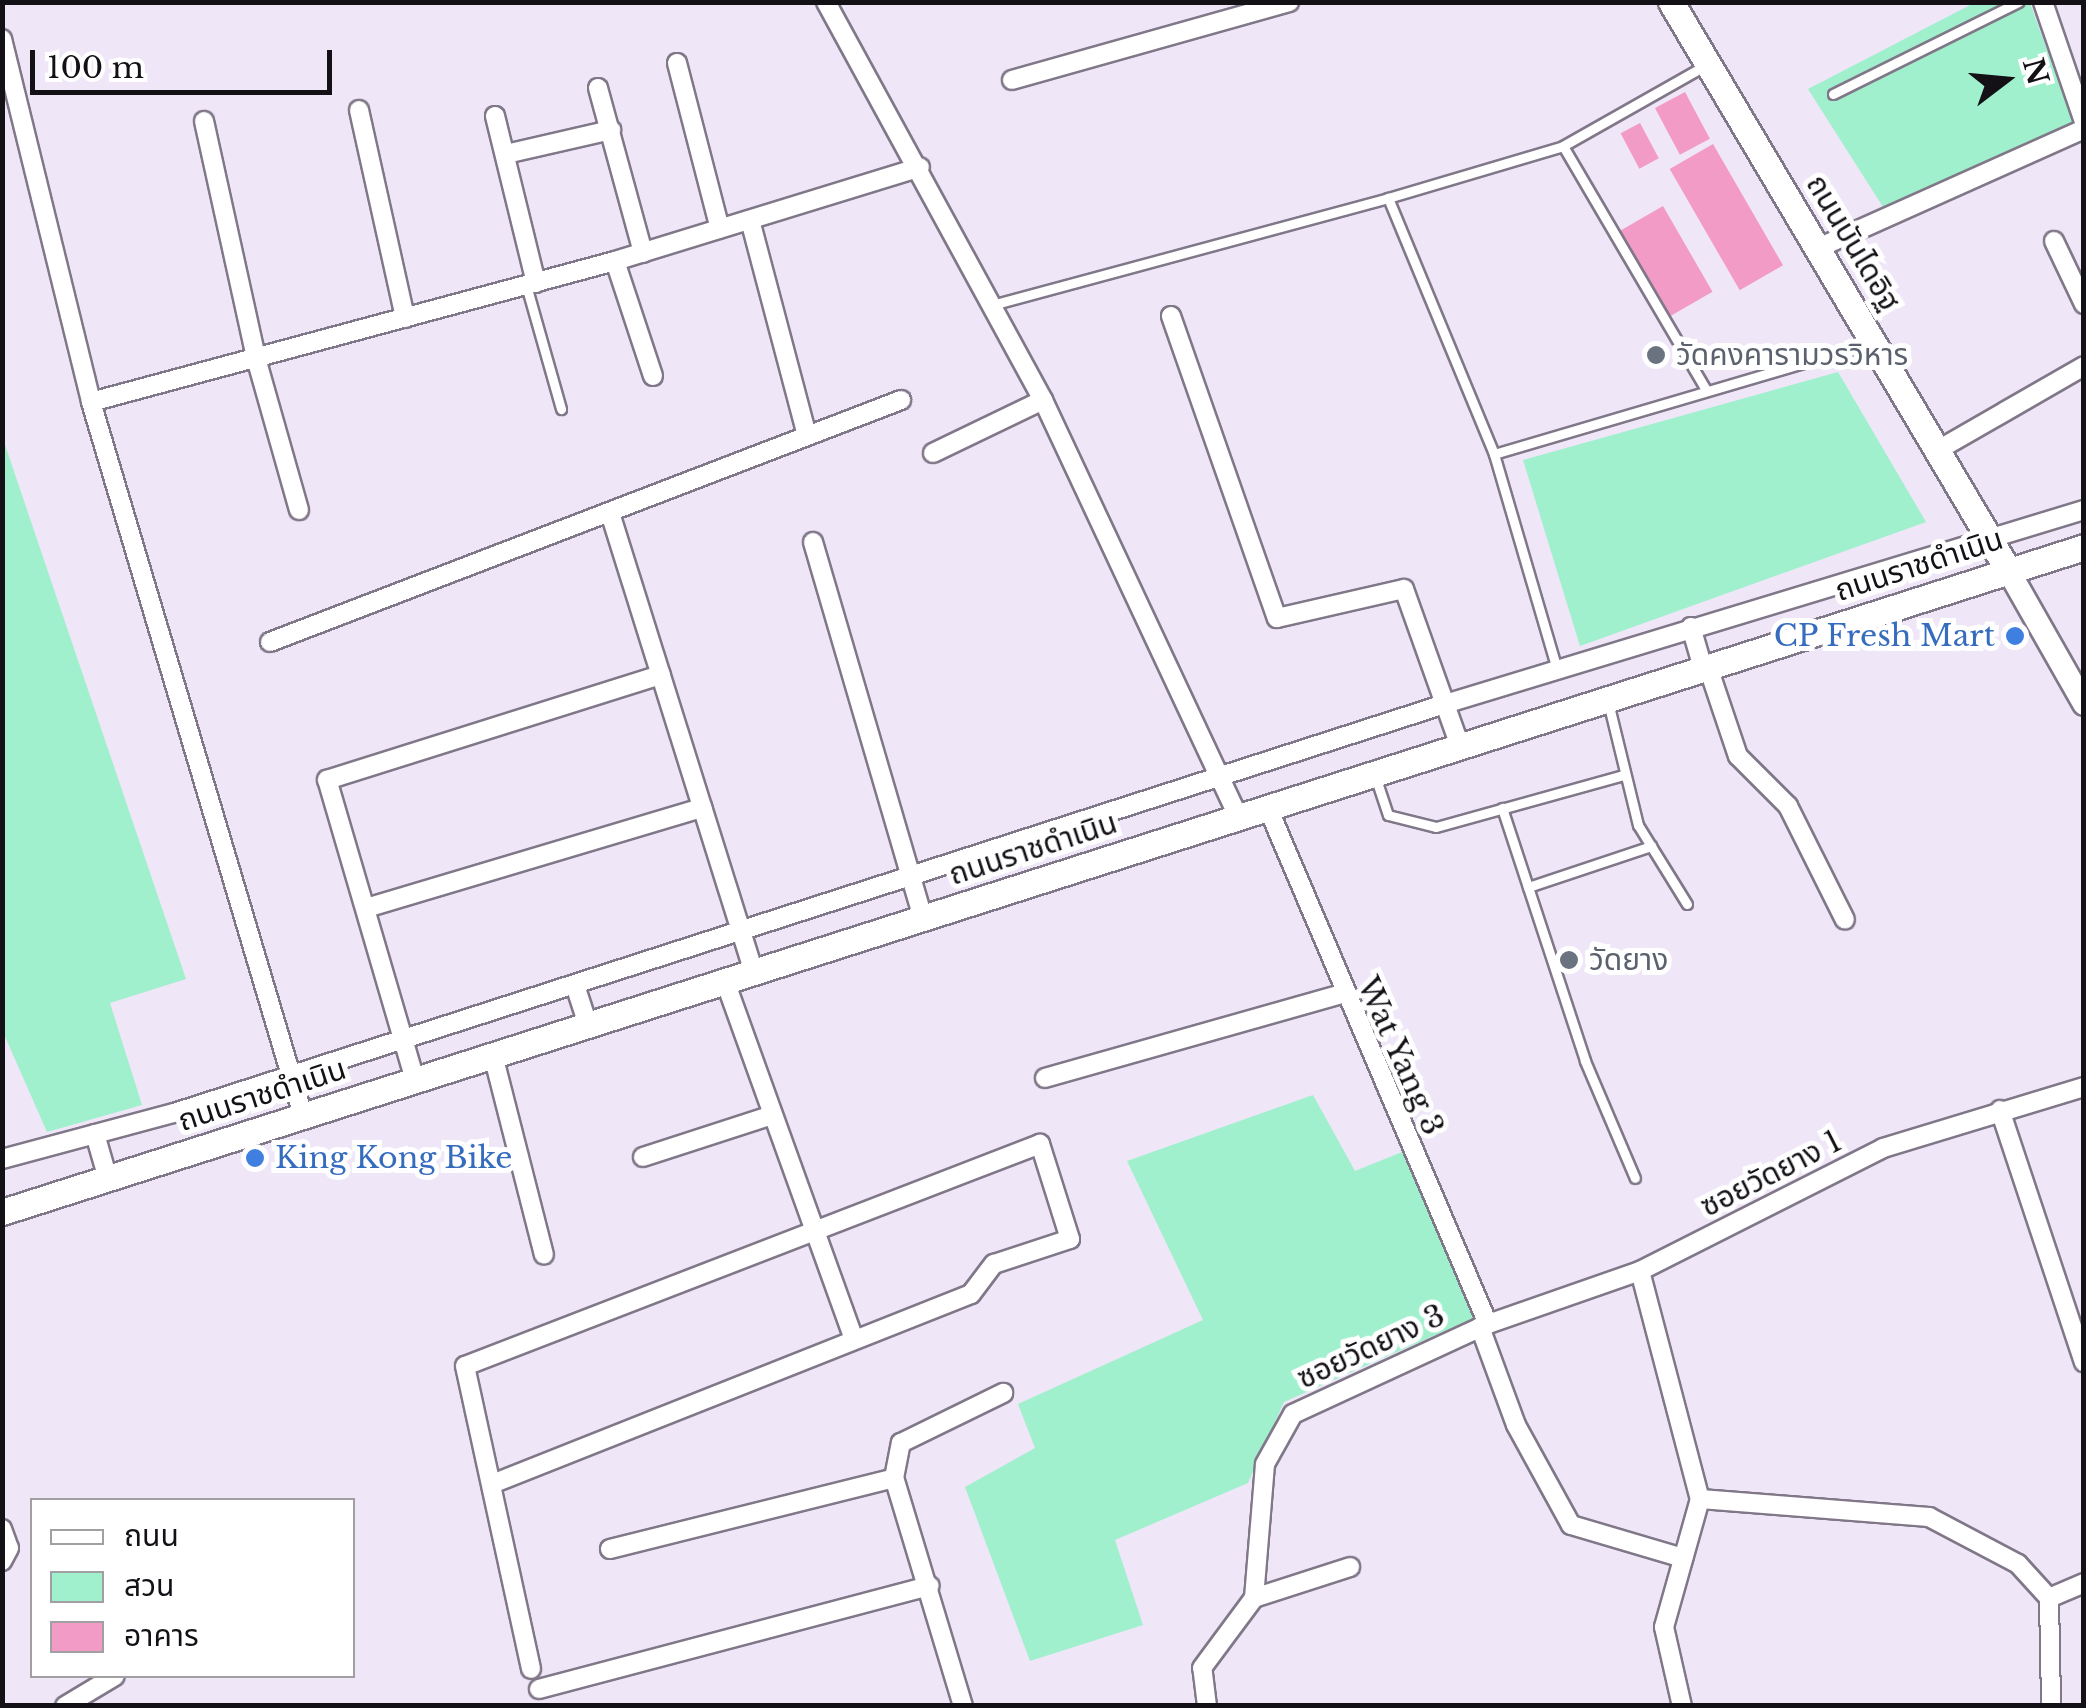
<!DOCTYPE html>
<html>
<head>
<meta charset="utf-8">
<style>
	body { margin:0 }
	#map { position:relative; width:2086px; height:1708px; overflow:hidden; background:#efe6f8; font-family:"Libre Baskerville","Noto Sans Thai",serif }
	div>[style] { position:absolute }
	.green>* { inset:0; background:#a0f0cd }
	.building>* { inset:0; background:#f39bc7; transform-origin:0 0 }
	.roads { filter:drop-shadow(2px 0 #807788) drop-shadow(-2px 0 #807788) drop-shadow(0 2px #807788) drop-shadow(0 -2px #807788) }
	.service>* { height:9px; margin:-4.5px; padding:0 4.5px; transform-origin:4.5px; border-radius:4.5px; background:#fff }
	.minor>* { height:18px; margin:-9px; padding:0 9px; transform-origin:9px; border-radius:9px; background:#fff }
	.tertiary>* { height:22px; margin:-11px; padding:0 11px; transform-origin:11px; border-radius:11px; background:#fff }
	.secondary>* { height:25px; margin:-12.5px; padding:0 12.5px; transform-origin:12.5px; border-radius:12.5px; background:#fff }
	.dots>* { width:28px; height:28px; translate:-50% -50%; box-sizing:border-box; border:5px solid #fff; border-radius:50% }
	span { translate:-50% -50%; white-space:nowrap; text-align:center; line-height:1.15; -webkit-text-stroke:10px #fff; paint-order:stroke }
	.street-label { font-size:30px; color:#131016 }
	.worship-label { font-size:30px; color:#5b616d }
	.left { translate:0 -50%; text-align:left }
	.shop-label { font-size:30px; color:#366cbe }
	.right { translate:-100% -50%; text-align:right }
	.frame { position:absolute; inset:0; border:5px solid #131016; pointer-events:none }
	.legend { position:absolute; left:30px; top:1498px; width:325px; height:180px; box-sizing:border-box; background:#fff; border:2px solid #a19fa2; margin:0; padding:12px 18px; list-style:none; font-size:30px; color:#131016 }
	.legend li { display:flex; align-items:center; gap:20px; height:50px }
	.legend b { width:50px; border:2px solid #a19fa2 }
	.north { position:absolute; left:1956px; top:30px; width:100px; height:100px; -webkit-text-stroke:8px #fff; paint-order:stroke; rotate:74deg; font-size:28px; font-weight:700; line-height:40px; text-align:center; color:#131016 }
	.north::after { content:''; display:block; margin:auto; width:35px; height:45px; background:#131016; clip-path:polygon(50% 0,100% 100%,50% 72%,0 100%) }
	.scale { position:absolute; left:30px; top:50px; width:302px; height:45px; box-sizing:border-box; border:5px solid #131016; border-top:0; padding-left:12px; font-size:30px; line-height:35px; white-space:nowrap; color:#131016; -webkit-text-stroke:8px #fff; paint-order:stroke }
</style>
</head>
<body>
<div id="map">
	<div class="green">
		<i style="clip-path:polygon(1974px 3px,2030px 3px,2073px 122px,1883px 207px,1808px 89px)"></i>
		<i style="clip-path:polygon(1838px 372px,1926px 522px,1580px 646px,1523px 460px)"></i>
		<i style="clip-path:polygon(2px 436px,186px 979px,110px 1003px,142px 1105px,47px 1132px,3px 1032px)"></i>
		<i style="clip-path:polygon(1313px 1095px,1355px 1171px,1402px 1152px,1476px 1317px,1284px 1402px,1248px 1483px,1115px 1540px,1143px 1625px,1030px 1661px,965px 1487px,1035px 1448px,1018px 1404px,1203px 1320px,1127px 1161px)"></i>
	</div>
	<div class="building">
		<i style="left:1685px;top:92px;width:53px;height:34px;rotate:62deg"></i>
		<i style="left:1640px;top:123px;width:40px;height:22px;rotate:62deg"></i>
		<i style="left:1713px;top:144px;width:140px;height:50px;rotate:60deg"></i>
		<i style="left:1663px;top:206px;width:99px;height:50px;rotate:60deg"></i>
	</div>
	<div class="roads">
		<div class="service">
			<i style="left:1706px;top:65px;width:164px;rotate:150.5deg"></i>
			<i style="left:1563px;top:146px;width:284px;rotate:59.6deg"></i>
			<i style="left:1833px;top:94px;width:207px;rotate:-26.4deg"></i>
			<i style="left:1388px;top:198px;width:183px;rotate:-16.5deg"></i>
			<i style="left:526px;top:285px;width:129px;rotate:74.2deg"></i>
			<i style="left:992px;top:305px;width:410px;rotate:-15.1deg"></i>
			<i style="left:1388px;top:198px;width:277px;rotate:67.5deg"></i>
			<i style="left:1494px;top:454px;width:224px;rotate:73.7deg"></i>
			<i style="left:1494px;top:454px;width:392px;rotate:-16.4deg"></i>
			<i style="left:1608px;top:702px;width:127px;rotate:76.3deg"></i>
			<i style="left:1638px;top:825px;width:93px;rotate:58.2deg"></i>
			<i style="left:1375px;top:776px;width:41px;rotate:71.6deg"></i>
			<i style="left:1388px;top:815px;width:49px;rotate:14deg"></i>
			<i style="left:1436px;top:827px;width:194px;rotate:-15.5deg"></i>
			<i style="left:1502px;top:808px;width:266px;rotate:71.8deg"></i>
			<i style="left:1585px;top:1061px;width:127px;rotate:66.9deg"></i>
			<i style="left:1528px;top:887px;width:130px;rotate:-18.4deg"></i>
		</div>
		<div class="minor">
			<i style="left:826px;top:2px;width:453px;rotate:61.4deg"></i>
			<i style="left:1043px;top:400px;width:460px;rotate:64.9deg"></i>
			<i style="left:2043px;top:2px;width:127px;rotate:71.1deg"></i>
			<i style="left:2px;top:39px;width:374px;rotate:76.2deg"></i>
			<i style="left:91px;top:402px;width:745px;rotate:73.46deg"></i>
			<i style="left:677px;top:63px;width:171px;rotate:75.5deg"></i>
			<i style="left:1012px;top:80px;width:288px;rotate:-15.7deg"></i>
			<i style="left:598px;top:88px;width:171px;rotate:74.7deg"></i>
			<i style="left:359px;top:110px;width:213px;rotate:77.5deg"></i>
			<i style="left:495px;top:116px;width:172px;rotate:76.2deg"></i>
			<i style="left:204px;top:121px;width:243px;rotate:77.6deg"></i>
			<i style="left:256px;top:358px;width:158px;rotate:74.2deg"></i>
			<i style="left:506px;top:154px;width:108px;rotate:-12.9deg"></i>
			<i style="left:750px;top:220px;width:223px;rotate:75.2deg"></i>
			<i style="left:2054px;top:241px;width:70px;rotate:64.5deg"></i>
			<i style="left:1818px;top:248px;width:291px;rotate:-24.1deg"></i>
			<i style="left:615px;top:261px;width:121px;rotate:71.7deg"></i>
			<i style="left:1171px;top:316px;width:320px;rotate:70.7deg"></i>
			<i style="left:1277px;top:618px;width:130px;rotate:-12.9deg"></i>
			<i style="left:1404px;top:589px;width:167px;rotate:70.4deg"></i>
			<i style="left:91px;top:402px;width:543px;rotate:-15.06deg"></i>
			<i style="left:615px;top:261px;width:319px;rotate:-17.1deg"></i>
			<i style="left:1938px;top:450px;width:168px;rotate:-29.9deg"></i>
			<i style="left:933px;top:453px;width:122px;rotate:-25.7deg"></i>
			<i style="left:610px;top:513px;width:481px;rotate:72.6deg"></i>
			<i style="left:813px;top:542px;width:392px;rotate:73.7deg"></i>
			<i style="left:1691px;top:627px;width:43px;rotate:73.7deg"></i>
			<i style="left:270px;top:642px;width:676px;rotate:-20.98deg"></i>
			<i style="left:1708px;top:667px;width:94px;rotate:71.4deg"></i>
			<i style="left:1738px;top:756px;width:71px;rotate:45deg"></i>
			<i style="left:1788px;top:806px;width:127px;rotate:63.4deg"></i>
			<i style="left:1268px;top:808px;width:561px;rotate:66.91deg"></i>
			<i style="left:366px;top:908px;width:351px;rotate:-16.6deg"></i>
			<i style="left:725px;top:981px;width:381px;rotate:70.2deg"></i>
			<i style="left:575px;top:985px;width:42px;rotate:72deg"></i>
			<i style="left:493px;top:1055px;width:206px;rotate:75.7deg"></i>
			<i style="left:1045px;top:1078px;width:309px;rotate:-15.8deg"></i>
			<i style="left:415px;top:1080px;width:313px;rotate:-106.3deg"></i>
			<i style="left:327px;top:780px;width:350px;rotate:-17.5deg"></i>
			<i style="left:2000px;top:1110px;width:266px;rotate:71.6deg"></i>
			<i style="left:95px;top:1134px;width:47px;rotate:73.9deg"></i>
			<i style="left:643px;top:1157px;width:136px;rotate:-18deg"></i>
			<i style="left:2px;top:1159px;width:178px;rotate:-15deg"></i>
			<i style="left:174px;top:1113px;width:1335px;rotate:-17.84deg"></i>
			<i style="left:1445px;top:704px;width:668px;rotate:-16.89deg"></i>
			<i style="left:1640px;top:1271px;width:236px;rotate:75.3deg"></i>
			<i style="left:1700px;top:1499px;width:133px;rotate:105.7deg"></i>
			<i style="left:1664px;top:1627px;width:81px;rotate:77.2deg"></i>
			<i style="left:1480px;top:1327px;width:104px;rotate:69.8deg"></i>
			<i style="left:1516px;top:1425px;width:114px;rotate:61.2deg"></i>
			<i style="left:1571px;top:1525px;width:117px;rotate:16.4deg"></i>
			<i style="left:492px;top:1484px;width:515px;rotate:-21.64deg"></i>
			<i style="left:971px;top:1294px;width:38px;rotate:-53deg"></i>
			<i style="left:994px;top:1264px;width:80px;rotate:-18.2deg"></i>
			<i style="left:1070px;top:1239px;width:100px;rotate:-107.5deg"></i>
			<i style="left:1040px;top:1144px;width:616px;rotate:158.89deg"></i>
			<i style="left:465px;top:1366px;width:310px;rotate:77.7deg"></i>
			<i style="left:1700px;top:1499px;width:230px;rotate:4.5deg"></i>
			<i style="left:1929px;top:1517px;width:101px;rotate:27.8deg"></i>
			<i style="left:2018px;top:1564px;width:46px;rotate:47.6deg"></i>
			<i style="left:2049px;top:1598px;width:38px;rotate:-23deg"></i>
			<i style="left:2px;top:1529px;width:20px;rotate:70deg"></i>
			<i style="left:9px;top:1548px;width:15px;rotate:118deg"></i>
			<i style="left:610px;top:1549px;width:293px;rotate:-14deg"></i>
			<i style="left:1254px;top:1598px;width:101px;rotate:-17.9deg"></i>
			<i style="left:2049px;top:1598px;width:108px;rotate:88.9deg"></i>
			<i style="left:539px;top:1689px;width:404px;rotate:-14.8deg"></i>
			<i style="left:65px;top:1706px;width:58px;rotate:-31deg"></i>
			<i style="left:963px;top:1706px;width:238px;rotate:-106.8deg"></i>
			<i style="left:894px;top:1478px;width:36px;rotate:-79deg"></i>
			<i style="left:901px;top:1443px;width:114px;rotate:-26.1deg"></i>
			<i style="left:1207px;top:1706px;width:38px;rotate:-97deg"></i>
			<i style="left:1202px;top:1668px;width:87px;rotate:-53.4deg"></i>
			<i style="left:1254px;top:1598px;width:134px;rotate:-85.3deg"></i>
			<i style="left:1265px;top:1464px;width:57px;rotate:-60.8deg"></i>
			<i style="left:1293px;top:1414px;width:215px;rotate:-24.8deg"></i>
			<i style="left:1488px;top:1324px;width:161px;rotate:-19.2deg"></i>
			<i style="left:1640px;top:1271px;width:272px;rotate:-26.8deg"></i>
			<i style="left:1883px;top:1148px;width:210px;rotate:-16.9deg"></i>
		</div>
		<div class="tertiary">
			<i style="left:2008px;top:570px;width:154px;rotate:60.4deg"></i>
		</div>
		<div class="secondary">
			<i style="left:1671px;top:2px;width:660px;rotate:59.32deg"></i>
			<i style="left:2px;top:1212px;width:2186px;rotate:-17.71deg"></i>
		</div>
	</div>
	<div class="dots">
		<i style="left:1656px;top:355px;background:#6b7280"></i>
		<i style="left:2015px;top:636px;background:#3f7fe0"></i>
		<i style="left:1569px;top:960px;background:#6b7280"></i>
		<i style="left:255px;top:1158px;background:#3f7fe0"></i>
	</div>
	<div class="street-label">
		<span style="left:1853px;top:243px;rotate:59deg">ถนนบันไดอิฐ</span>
		<span style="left:1919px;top:565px;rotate:-18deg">ถนนราชดำเนิน</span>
		<span style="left:1033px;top:849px;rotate:-18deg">ถนนราชดำเนิน</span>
		<span style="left:1400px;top:1056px;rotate:66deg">Wat Yang 3</span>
		<span style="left:262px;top:1095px;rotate:-18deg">ถนนราชดำเนิน</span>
		<span style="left:1771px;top:1174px;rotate:-27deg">ซอยวัดยาง 1</span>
		<span style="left:1371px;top:1347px;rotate:-25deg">ซอยวัดยาง 3</span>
	</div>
	<div class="worship-label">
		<span class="left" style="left:1676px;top:355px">วัดคงคารามวรวิหาร</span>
		<span class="left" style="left:1589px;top:960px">วัดยาง</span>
	</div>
	<div class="shop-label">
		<span class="right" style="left:1995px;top:636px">CP Fresh Mart</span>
		<span class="left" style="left:275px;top:1158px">King Kong Bike</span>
	</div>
	<div class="frame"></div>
	<ul class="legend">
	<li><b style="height:12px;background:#fff"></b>ถนน</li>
	<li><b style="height:28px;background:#a0f0cd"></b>สวน</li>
	<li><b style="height:28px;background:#f39bc7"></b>อาคาร</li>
	</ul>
	<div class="north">N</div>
	<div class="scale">100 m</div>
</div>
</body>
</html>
